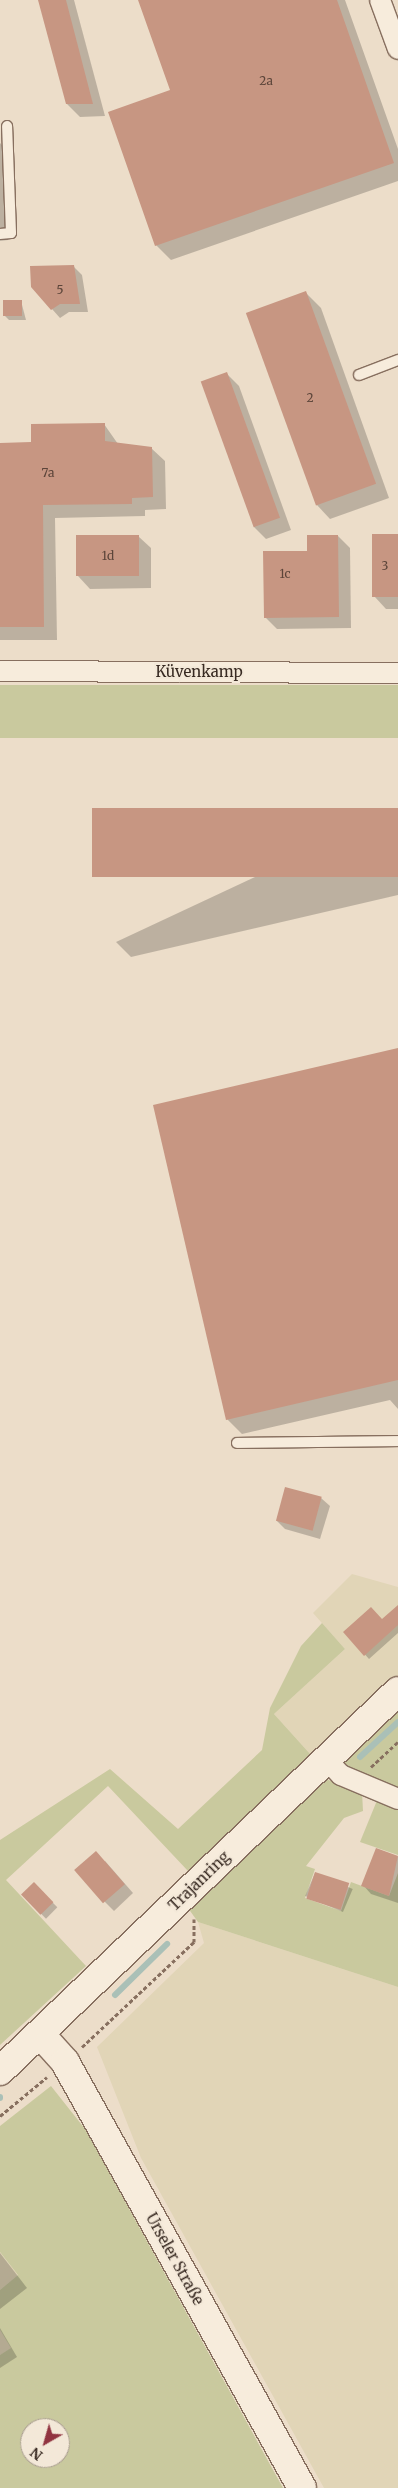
<!DOCTYPE html>
<html>
<head>
<meta charset="utf-8">
<style>
	body { margin:0 }
	#map { position:relative; width:398px; height:2488px; overflow:hidden; background:#ecddc9; font-family:Merriweather,serif }
	div>[style] { position:absolute }
	.farmland>* { inset:0; background:#e1d5b7 }
	.green>* { inset:0; background:#c9c99e; transform-origin:0 0 }
	.shadow>* { inset:0; background:#0003; transform-origin:0 0 }
	.stream>* { height:6px; margin:-3px; padding:0 3px; transform-origin:3px; border-radius:3px; background:#aac0b7 }
	.building>* { inset:0; background:#c79682; transform-origin:0 0 }
	.path>* { height:3px; margin-top:-1.5px; transform-origin:0; background:repeating-linear-gradient(90deg,#876f5f 0 4px,transparent 0 6.5px) }
	.roads { filter:drop-shadow(1px 0 #876f5f) drop-shadow(-1px 0 #876f5f) drop-shadow(0 1px #876f5f) drop-shadow(0 -1px #876f5f) }
	.lane>* { height:10px; margin:-5px; padding:0 5px; transform-origin:5px; border-radius:5px; background:#f7ecdc }
	.street>* { height:20px; margin:-10px; padding:0 10px; transform-origin:10px; border-radius:10px; background:#f7ecdc }
	.secondary>* { height:28px; margin:-14px; padding:0 14px; transform-origin:14px; border-radius:14px; background:#f7ecdc }
	span { translate:-50% -50%; white-space:nowrap; text-align:center; line-height:1.15; -webkit-text-stroke:4px #f3e8d8; paint-order:stroke }
	.number-label { font-size:12px; color:#5c453a }
	.number-label span { -webkit-text-stroke-width:0 }
	.street-label { font-size:15px; color:#382a22 }
	.north { position:absolute; left:20px; top:2418px; width:50px; height:50px; box-sizing:border-box; background:#f3e8d8; border:1px solid #a89c8f; border-radius:50%; rotate:218deg; font-size:14px; font-weight:700; line-height:20px; text-align:center; color:#382a22 }
	.north::after { content:''; display:block; margin:auto; width:18px; height:22px; background:#913440; clip-path:polygon(50% 0,100% 100%,50% 72%,0 100%) }
</style>
</head>
<body>
<div id="map">
	<div class="farmland">
		<i style="clip-path:polygon(352px 1574px,398px 1587px,398px 1675px,311px 1755px,274px 1714px,345px 1649px,313px 1613px)"></i>
		<i style="clip-path:polygon(198px 1922px,398px 1987px,398px 2488px,324px 2488px,141px 2158px,97px 2047px,204px 1943px)"></i>
		<i style="clip-path:polygon(0 2252px,18px 2275px,0 2290px)"></i>
		<i style="clip-path:polygon(0 2330px,12px 2348px,0 2355px)"></i>
	</div>
	<div class="green">
		<i style="left:398px;top:685px;width:53px;height:398px;rotate:90deg"></i>
		<i style="clip-path:polygon(322px 1623px,345px 1649px,274px 1714px,311px 1755px,188px 1871px,108px 1786px,6px 1880px,86px 1966px,0 2045px,0 1840px,110px 1769px,178px 1829px,262px 1750px,270px 1708px,301px 1646px)"></i>
		<i style="clip-path:polygon(398px 1708px,398px 1790px,364px 1783px,342px 1760px)"></i>
		<i style="clip-path:polygon(320px 1777px,362px 1792px,363px 1811px,344px 1818px,306px 1866px,315px 1869px,305px 1898px,341px 1911px,351px 1882px,389px 1896px,398px 1873px,398px 1987px,198px 1922px,188px 1908px)"></i>
		<i style="clip-path:polygon(378px 1798px,398px 1804px,398px 1855px,360px 1842px)"></i>
		<i style="clip-path:polygon(evenodd,51px 2086px,85px 2129px,283px 2488px,0 2488px,0 2355px,11px 2348px,0 2330px,0 2290px,18px 2275px,0 2252px,0 2126px,51px 2086px,30px 2428px,60px 2428px,60px 2458px,30px 2458px,30px 2428px)"></i>
	</div>
	<div class="shadow">
		<i style="clip-path:polygon(40px 0,74px 0,105px 116px,80px 117px,67px 104px)"></i>
		<i style="clip-path:polygon(140px 0,345px 0,398px 149px,398px 181px,171px 260px,156px 245px,172px 91px)"></i>
		<i style="clip-path:polygon(0 143px,4px 147px,8px 240px,0 241px)"></i>
		<i style="clip-path:polygon(74px 267px,82px 275px,88px 312px,69px 312px,60px 318px,52px 309px)"></i>
		<i style="clip-path:polygon(306px 293px,321px 308px,389px 498px,330px 519px,316px 504px)"></i>
		<i style="clip-path:polygon(21px 301px,26px 320px,9px 320px,5px 316px)"></i>
		<i style="clip-path:polygon(227px 374px,239px 386px,291px 530px,266px 539px,254px 527px)"></i>
		<i style="clip-path:polygon(104px 424px,118px 444px,151px 448px,165px 461px,166px 509px,145px 510px,145px 516px,55px 518px,57px 640px,0 640px,0 444px,32px 443px)"></i>
		<i style="clip-path:polygon(398px 535px,398px 609px,386px 609px,374px 596px)"></i>
		<i style="clip-path:polygon(138px 536px,151px 548px,151px 588px,90px 589px,78px 576px)"></i>
		<i style="clip-path:polygon(338px 536px,350px 548px,351px 628px,277px 629px,265px 617px,309px 552px)"></i>
		<i style="clip-path:polygon(398px 810px,398px 895px,131px 957px,116px 942px)"></i>
		<i style="clip-path:polygon(398px 1050px,398px 1409px,390px 1400px,242px 1434px,227px 1419px)"></i>
		<i style="clip-path:polygon(321px 1498px,330px 1506px,320px 1539px,285px 1529px,277px 1521px)"></i>
		<i style="clip-path:polygon(398px 1606px,398px 1633px,369px 1659px,345px 1632px,382px 1620px)"></i>
		<i style="clip-path:polygon(377px 1849px,398px 1857px,398px 1903px,371px 1894px,363px 1885px)"></i>
		<i style="clip-path:polygon(105px 1861px,133px 1893px,114px 1911px,105px 1902px)"></i>
		<i style="left:315px;top:1873px;width:41px;height:25px;rotate:23deg"></i>
		<i style="left:34px;top:1884px;width:33px;height:16px;rotate:45deg"></i>
		<i style="clip-path:polygon(0 2253px,27px 2288px,0 2309px)"></i>
		<i style="clip-path:polygon(0 2328px,17px 2357px,0 2368px)"></i>
	</div>
	<div class="stream">
		<i style="left:360px;top:1757px;width:52px;rotate:-42.6deg"></i>
		<i style="left:115px;top:1995px;width:73px;rotate:-44.4deg"></i>
		<i style="left:0;top:2098px;width:1px;rotate:-90deg"></i>
	</div>
	<div class="building">
		<i style="clip-path:polygon(38px 0,66px 0,93px 104px,66px 104px)"></i>
		<i style="clip-path:polygon(138px 0,337px 0,394px 163px,155px 246px,108px 112px,170px 90px)"></i>
		<i style="clip-path:polygon(74px 265px,80px 304px,60px 304px,51px 310px,31px 287px,30px 266px)"></i>
		<i style="left:306px;top:291px;width:205px;height:64px;rotate:70deg"></i>
		<i style="left:3px;top:300px;width:19px;height:16px"></i>
		<i style="left:227px;top:372px;width:155px;height:28px;rotate:70deg"></i>
		<i style="clip-path:polygon(105px 423px,105px 441px,152px 447px,153px 497px,132px 498px,132px 504px,43px 505px,44px 627px,0 627px,0 443px,31px 442px,31px 424px)"></i>
		<i style="left:372px;top:534px;width:26px;height:63px"></i>
		<i style="left:139px;top:535px;width:41px;height:63px;rotate:90deg"></i>
		<i style="clip-path:polygon(307px 535px,338px 535px,339px 617px,264px 618px,263px 551px,307px 551px)"></i>
		<i style="left:398px;top:808px;width:69px;height:306px;rotate:90deg"></i>
		<i style="clip-path:polygon(398px 1048px,398px 1380px,226px 1420px,153px 1105px)"></i>
		<i style="left:285px;top:1487px;width:38px;height:35px;rotate:15deg"></i>
		<i style="clip-path:polygon(398px 1605px,398px 1625px,364px 1656px,343px 1632px,371px 1607px,382px 1619px)"></i>
		<i style="clip-path:polygon(376px 1848px,398px 1856px,389px 1896px,361px 1886px)"></i>
		<i style="left:96px;top:1851px;width:44px;height:29px;rotate:49deg"></i>
		<i style="left:315px;top:1872px;width:36px;height:28px;rotate:18deg"></i>
		<i style="left:34px;top:1882px;width:28px;height:18px;rotate:46deg"></i>
	</div>
	<div class="path">
		<i style="left:371px;top:1767px;width:37px;rotate:-43deg"></i>
		<i style="left:82px;top:2047px;width:154px;rotate:-43.2deg"></i>
		<i style="left:194px;top:1942px;width:23px;rotate:-90deg"></i>
		<i style="left:0;top:2116px;width:61px;rotate:-39.7deg"></i>
	</div>
	<div class="roads">
		<div class="lane">
			<i style="left:0;top:234px;width:11px;rotate:-5deg"></i>
			<i style="left:11px;top:233px;width:107px;rotate:-92.1deg"></i>
			<i style="left:359px;top:375px;width:42px;rotate:-21deg"></i>
			<i style="left:237px;top:1443px;width:161px;rotate:-0.7deg"></i>
		</div>
		<div class="street">
			<i style="left:380px;top:0;width:52px;rotate:69.8deg"></i>
			<i style="left:0;top:671px;width:398px;rotate:0.3deg"></i>
			<i style="left:326px;top:1759px;width:22px;rotate:47deg"></i>
			<i style="left:341px;top:1775px;width:62px;rotate:22.8deg"></i>
		</div>
		<div class="secondary">
			<i style="left:41px;top:2035px;width:36px;rotate:48deg"></i>
			<i style="left:65px;top:2062px;width:487px;rotate:60.9deg"></i>
			<i style="left:0;top:2071px;width:550px;rotate:-43.67deg"></i>
		</div>
	</div>
	<div class="number-label">
		<span style="left:266px;top:81px">2a</span>
		<span style="left:60px;top:290px">5</span>
		<span style="left:310px;top:398px">2</span>
		<span style="left:48px;top:473px">7a</span>
		<span style="left:108px;top:556px">1d</span>
		<span style="left:385px;top:566px">3</span>
		<span style="left:285px;top:574px">1c</span>
	</div>
	<div class="street-label">
		<span style="left:199px;top:672px">Küvenkamp</span>
		<span style="left:199px;top:1881px;rotate:-44deg">Trajanring</span>
		<span style="left:175px;top:2259px;rotate:61deg">Urseler Straße</span>
	</div>
	<div class="north">N</div>
</div>
</body>
</html>
